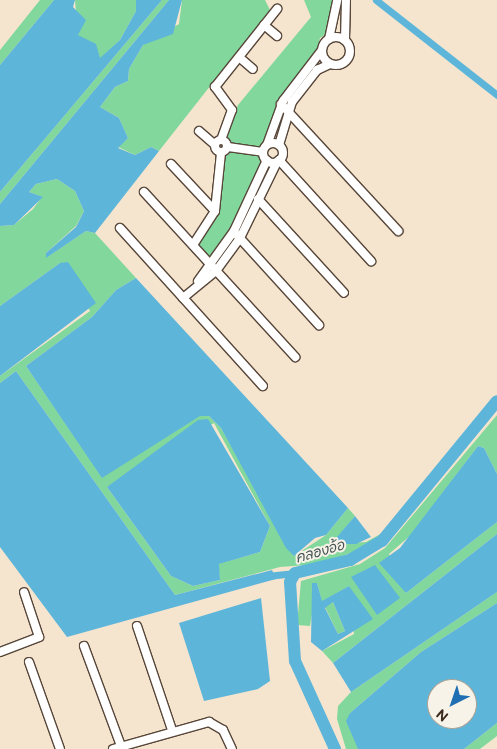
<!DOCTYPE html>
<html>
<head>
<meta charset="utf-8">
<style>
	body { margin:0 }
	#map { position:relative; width:497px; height:749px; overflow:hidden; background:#f5e5cf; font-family:"Balsamiq Sans","Playpen Sans Thai",sans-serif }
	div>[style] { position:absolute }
	.green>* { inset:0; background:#82d89c }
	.water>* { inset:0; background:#5db5da }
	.canal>* { height:7px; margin:-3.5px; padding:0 3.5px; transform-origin:3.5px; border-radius:3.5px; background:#5db5da }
	.river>* { height:12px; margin:-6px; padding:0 6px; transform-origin:6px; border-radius:6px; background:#5db5da }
	.roads { filter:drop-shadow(1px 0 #574639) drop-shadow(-1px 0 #574639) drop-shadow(0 1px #574639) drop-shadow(0 -1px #574639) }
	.street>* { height:8px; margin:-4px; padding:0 4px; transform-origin:4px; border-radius:4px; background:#fff }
	.street>.ring { margin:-4px; padding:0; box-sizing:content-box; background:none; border:8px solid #fff; border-radius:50% }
	span { translate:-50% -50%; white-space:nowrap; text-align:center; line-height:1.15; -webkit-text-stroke:4px #f7f3e8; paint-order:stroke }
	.water-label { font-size:14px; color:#455456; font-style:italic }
	.north { position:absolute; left:427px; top:679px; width:50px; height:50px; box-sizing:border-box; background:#f7f3e8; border:1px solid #aca397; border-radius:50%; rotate:221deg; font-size:14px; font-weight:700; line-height:20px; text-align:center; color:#3b2a1e }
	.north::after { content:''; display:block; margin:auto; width:18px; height:22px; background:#1f6fb2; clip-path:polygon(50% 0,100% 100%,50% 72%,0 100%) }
</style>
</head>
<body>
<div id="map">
	<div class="green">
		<i style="clip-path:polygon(40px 0,54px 0,0 65px,0 50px)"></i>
		<i style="clip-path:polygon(75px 0,136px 0,136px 11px,120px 40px,100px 59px,78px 35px)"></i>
		<i style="clip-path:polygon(162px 0,169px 0,0 204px,0 192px)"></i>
		<i style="clip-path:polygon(182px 0,265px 0,270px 10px,159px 151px,151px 147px,135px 155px,118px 147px,128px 138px,119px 118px,100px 107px,115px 87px,128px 81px,129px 69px,143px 45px,179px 24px)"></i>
		<i style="clip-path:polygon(304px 0,334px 0,331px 31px,320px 38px,316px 56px,303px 68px,275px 111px,252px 192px,210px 260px,196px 246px,219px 207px,223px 156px,232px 144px,225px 137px,238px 105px,311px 17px)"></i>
		<i style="clip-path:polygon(evenodd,57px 179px,75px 191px,84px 211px,76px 226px,46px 253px,47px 257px,86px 231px,95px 233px,136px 278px,116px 290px,92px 317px,26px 366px,102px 477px,200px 415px,209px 416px,221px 428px,294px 556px,326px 535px,348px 508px,355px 516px,332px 544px,366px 542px,384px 532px,359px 550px,320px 564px,280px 567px,175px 595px,16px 371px,0 383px,0 376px,90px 311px,60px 263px,0 306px,0 226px,14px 225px,33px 209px,42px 197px,29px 192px,36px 184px,57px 179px,214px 423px,270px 526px,260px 552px,218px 564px,220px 580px,193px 586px,171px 576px,107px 487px,214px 423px)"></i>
		<i style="clip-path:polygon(497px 415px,497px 474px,484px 448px,478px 446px,411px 535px,389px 554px,406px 593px,497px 522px,497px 534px,333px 663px,322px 651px,354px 634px,349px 586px,322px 602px,317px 583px,310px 626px,297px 625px,301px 581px,360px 564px,385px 548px)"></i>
		<i style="clip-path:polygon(497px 592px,497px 603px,421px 652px,350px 713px,358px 749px,346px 749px,337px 719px,338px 706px,351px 692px)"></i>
		<i style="clip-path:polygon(333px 602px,345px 631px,338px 634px,325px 607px)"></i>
		<i style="clip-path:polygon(497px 723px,497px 736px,480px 749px,464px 749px)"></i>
	</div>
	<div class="water">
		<i style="clip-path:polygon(54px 0,75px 0,73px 7px,86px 20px,78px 35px,96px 44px,100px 58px,120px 40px,136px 11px,136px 0,162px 0,0 192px,0 65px)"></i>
		<i style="clip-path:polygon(169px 0,182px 0,173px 34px,143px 45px,129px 69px,128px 81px,115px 87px,100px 107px,119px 118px,128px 138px,118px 148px,135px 155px,151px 147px,159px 151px,95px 233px,86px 231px,46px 258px,46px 253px,76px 227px,84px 211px,75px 191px,57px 179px,36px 184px,29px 192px,43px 197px,14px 225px,0 226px,0 204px)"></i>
		<i style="clip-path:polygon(68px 262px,96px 303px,0 376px,0 306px,60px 263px)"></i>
		<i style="clip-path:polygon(136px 278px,348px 508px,326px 535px,315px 538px,294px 556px,286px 548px,221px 428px,209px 416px,200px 416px,102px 478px,26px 366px,92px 317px,116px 290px)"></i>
		<i style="clip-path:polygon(16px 371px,175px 595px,272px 570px,276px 579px,67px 637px,0 547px,0 383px)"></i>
		<i style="clip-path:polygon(208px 419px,270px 526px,260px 552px,219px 564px,220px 580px,193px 586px,171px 576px,107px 487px,198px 420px)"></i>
		<i style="clip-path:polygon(478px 446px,484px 448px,497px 474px,497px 522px,406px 593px,379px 563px,400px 548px)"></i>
		<i style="clip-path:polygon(355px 516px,371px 537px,356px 544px,331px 544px)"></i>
		<i style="clip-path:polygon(497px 534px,497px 592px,351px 692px,333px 663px)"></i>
		<i style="clip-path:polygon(375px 565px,400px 598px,377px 615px,351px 577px)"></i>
		<i style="clip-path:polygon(evenodd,312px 583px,317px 583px,322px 601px,349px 586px,373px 619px,322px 651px,311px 642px,312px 583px,333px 602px,345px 631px,338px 634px,325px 608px,333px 602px)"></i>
		<i style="clip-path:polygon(261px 598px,270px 681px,258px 689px,204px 701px,179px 623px)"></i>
		<i style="clip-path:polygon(evenodd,497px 603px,497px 723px,464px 749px,358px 749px,346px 721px,350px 713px,421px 652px,497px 603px,437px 689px,467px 689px,467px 719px,437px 719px,437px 689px)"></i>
	</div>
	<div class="canal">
		<i style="left:376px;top:0;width:154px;rotate:38.1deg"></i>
		<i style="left:267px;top:576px;width:28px;rotate:-6deg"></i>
	</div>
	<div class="river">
		<i style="left:335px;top:749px;width:97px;rotate:-114.4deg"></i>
		<i style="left:295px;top:661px;width:79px;rotate:-93.6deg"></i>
		<i style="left:290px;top:582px;width:10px;rotate:-61deg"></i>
		<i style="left:295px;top:573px;width:57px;rotate:-13.3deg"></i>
		<i style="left:350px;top:560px;width:37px;rotate:-31deg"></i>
		<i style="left:382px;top:541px;width:181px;rotate:-50.6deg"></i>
	</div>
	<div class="roads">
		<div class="street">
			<i style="left:264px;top:25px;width:17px;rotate:40deg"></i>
			<i class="ring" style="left:322px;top:37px;width:20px;height:20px"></i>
			<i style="left:329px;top:39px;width:40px;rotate:-78deg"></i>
			<i style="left:345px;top:40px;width:40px;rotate:-88.6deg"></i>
			<i style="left:239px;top:57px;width:18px;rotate:41deg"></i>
			<i style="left:281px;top:104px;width:173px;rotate:47.3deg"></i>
			<i style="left:199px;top:131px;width:21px;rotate:41deg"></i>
			<i class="ring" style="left:215px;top:140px;width:4px;height:4px"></i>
			<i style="left:221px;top:140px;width:32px;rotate:-70deg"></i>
			<i style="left:232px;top:110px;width:29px;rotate:-126deg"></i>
			<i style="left:215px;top:87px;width:100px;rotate:-51.5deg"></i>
			<i class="ring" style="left:263px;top:143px;width:12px;height:12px"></i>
			<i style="left:267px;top:145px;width:47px;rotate:-70deg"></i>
			<i style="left:283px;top:101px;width:64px;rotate:-52.6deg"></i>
			<i style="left:279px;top:145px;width:45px;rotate:-73.2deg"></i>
			<i style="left:292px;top:102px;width:41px;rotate:-52deg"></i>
			<i style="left:317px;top:70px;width:14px;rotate:-25deg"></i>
			<i style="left:228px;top:147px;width:35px;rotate:8deg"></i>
			<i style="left:279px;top:160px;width:137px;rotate:47.7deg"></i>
			<i style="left:171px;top:164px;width:64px;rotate:46.9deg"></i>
			<i style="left:144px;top:192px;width:224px;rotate:47.5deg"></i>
			<i style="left:258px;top:199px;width:127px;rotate:47.5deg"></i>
			<i style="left:120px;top:228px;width:213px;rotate:47.9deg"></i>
			<i style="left:237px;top:235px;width:122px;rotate:47.7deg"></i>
			<i style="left:193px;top:245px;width:40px;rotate:-57.1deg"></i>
			<i style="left:215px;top:211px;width:58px;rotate:-84.1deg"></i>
			<i style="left:198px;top:281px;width:62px;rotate:-54.2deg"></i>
			<i style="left:234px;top:231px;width:78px;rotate:-65.1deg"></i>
			<i style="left:183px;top:298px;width:43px;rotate:-39.3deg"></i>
			<i style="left:216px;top:271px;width:41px;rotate:-54deg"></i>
			<i style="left:240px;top:238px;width:85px;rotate:-64deg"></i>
			<i style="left:137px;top:626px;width:110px;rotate:71.4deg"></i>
			<i style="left:84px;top:646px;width:110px;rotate:69.7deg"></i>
			<i style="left:0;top:652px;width:42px;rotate:-21deg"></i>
			<i style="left:39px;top:637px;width:47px;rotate:-108.4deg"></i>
			<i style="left:29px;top:662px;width:92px;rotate:70.4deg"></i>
			<i style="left:113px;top:749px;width:100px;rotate:-15.7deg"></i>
			<i style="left:209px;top:722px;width:16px;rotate:30deg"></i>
			<i style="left:223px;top:730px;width:21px;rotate:65deg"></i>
		</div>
	</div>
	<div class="water-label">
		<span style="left:320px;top:552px;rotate:-16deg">คลองอ้อ</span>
	</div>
	<div class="north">N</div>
</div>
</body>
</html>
